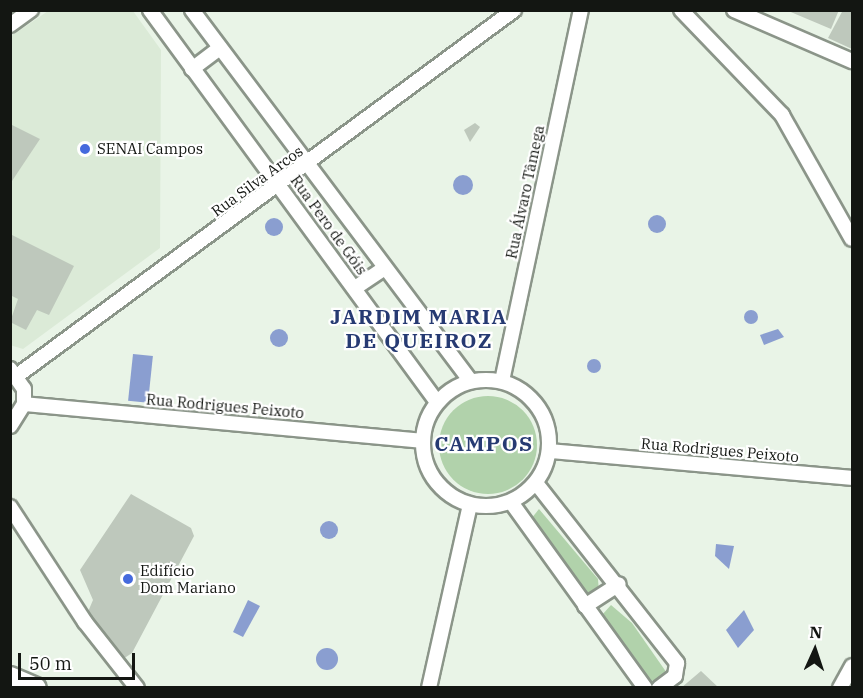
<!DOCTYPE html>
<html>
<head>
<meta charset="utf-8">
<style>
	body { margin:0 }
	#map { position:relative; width:863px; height:698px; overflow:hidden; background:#e9f4e7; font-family:"IBM Plex Serif",serif }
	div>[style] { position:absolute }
	.built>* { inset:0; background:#dbead7 }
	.green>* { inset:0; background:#b1d2ab }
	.round { border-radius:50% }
	.water>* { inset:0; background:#8a9ed0; transform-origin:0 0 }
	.building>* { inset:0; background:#bec8bc }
	.roads { filter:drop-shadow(2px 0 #8b9589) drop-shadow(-2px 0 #8b9589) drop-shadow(0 2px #8b9589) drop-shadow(0 -2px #8b9589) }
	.street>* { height:14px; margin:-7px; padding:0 7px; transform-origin:7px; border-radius:7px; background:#fff }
	.street>.ring { margin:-7px; padding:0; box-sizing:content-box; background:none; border:14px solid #fff; border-radius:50% }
	.secondary>* { height:20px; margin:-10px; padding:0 10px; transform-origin:10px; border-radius:10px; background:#fff }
	.dots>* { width:16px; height:16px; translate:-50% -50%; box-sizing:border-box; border:3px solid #fff; border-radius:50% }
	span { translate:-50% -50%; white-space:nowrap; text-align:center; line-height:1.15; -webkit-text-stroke:4.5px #fff; paint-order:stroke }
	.poi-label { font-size:15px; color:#131612 }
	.left { translate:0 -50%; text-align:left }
	.street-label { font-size:15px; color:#131612 }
	.district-label { font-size:21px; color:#263a72; font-weight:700; letter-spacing:1.5px }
	.frame { position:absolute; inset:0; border:12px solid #131612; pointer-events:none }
	.north { position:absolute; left:785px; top:620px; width:60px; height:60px; -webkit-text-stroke:4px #fff; paint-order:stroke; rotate:3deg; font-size:16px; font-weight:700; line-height:24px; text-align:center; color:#131612 }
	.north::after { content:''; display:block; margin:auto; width:21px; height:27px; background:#131612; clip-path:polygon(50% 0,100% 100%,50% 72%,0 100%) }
	.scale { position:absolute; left:18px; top:653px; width:117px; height:27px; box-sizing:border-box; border:3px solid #131612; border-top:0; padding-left:8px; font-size:18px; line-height:21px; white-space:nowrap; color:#131612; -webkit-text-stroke:4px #fff; paint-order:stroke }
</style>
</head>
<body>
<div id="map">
	<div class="built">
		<i style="clip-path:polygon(48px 11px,133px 11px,161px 50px,160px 248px,23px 349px,10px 345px,10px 37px)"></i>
	</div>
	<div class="green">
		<i class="round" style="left:439px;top:396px;width:98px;height:98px"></i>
		<i style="clip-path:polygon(539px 509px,598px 579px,599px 593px,587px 597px,531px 519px)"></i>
		<i style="clip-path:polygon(611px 605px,632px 623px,669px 676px,648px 682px,602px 615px)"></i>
	</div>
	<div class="water">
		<i class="round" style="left:453px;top:175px;width:20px;height:20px"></i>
		<i class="round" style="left:648px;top:215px;width:18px;height:18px"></i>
		<i class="round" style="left:265px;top:218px;width:18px;height:18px"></i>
		<i class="round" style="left:744px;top:310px;width:14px;height:14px"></i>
		<i style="clip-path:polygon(778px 329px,784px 337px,764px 345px,760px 335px)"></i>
		<i class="round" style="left:270px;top:329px;width:18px;height:18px"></i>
		<i style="left:133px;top:354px;width:20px;height:47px;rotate:6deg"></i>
		<i class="round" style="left:587px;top:359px;width:14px;height:14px"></i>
		<i class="round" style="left:320px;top:521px;width:18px;height:18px"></i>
		<i style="clip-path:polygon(716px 544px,734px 546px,729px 569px,715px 556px)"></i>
		<i style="clip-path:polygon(248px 600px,260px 606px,243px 637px,233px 632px)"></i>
		<i style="clip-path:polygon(744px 610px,754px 630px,738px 648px,726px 630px)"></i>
		<i class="round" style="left:316px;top:648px;width:22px;height:22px"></i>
	</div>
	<div class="building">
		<i style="clip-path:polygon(786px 10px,839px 10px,831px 29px)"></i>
		<i style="clip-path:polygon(843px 10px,852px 10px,852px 49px,828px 38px)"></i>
		<i style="clip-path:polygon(475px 123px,480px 127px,470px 142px,464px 130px)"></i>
		<i style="clip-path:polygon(10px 124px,40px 139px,10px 184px)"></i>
		<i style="clip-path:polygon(10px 234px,74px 266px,49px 315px,37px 310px,26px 330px,10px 322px,18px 299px,10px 295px)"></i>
		<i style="clip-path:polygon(131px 494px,191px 528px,194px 536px,132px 653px,123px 659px,87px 614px,93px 600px,80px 570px)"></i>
		<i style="clip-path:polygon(701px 671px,719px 688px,681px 688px)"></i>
	</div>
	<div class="roads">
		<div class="street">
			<i style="left:150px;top:10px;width:486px;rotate:53.8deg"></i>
			<i style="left:192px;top:10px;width:464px;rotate:53.1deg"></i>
			<i style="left:681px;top:10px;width:146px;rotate:46.1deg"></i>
			<i style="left:782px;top:115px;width:142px;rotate:60.6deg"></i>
			<i style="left:734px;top:10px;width:129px;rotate:23.4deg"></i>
			<i style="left:10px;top:25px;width:26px;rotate:-36deg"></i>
			<i style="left:192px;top:69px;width:35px;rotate:-37deg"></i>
			<i style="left:355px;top:288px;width:36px;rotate:-34deg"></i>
			<i style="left:10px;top:369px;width:24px;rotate:55deg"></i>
			<i style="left:24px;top:389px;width:15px;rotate:90deg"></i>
			<i style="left:24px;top:404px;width:26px;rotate:122deg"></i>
			<i style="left:18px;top:375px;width:616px;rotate:-36.35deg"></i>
			<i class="ring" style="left:423px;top:380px;width:112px;height:112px"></i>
			<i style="left:502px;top:381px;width:379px;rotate:-78deg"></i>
			<i style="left:24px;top:404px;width:400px;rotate:5.3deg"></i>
			<i style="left:550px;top:451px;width:303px;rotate:5.1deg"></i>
			<i style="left:536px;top:483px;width:229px;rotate:51.9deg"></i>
			<i style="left:677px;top:663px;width:13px;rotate:99deg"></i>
			<i style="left:675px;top:676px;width:20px;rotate:143deg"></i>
			<i style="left:511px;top:502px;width:229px;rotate:54.2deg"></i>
			<i style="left:10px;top:507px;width:137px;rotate:56.9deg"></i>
			<i style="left:85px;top:622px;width:84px;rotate:51.8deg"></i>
			<i style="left:585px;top:606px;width:40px;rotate:-32.9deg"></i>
			<i style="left:429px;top:688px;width:188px;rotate:-77.4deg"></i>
			<i style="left:840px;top:688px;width:25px;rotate:-61deg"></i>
		</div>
		<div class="secondary">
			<i style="left:10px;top:677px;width:28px;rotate:23deg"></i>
		</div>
	</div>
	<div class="dots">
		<i style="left:85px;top:149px;background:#456add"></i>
		<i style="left:128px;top:579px;background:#456add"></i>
	</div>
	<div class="poi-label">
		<span class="left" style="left:97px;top:149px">SENAI Campos</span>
		<span class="left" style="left:140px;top:579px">Edifício<br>Dom Mariano</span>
	</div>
	<div class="street-label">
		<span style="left:257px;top:181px;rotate:-36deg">Rua Silva Arcos</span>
		<span style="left:525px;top:192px;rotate:-78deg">Rua Álvaro Tâmega</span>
		<span style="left:329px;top:225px;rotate:54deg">Rua Pero de Góis</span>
		<span style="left:225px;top:406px;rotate:5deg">Rua Rodrigues Peixoto</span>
		<span style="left:720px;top:450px;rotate:5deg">Rua Rodrigues Peixoto</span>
	</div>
	<div class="district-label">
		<span style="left:419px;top:328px">JARDIM MARIA<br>DE QUEIROZ</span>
		<span style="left:484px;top:443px">CAMPOS</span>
	</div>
	<div class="frame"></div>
	<div class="north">N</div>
	<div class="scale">50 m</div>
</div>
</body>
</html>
